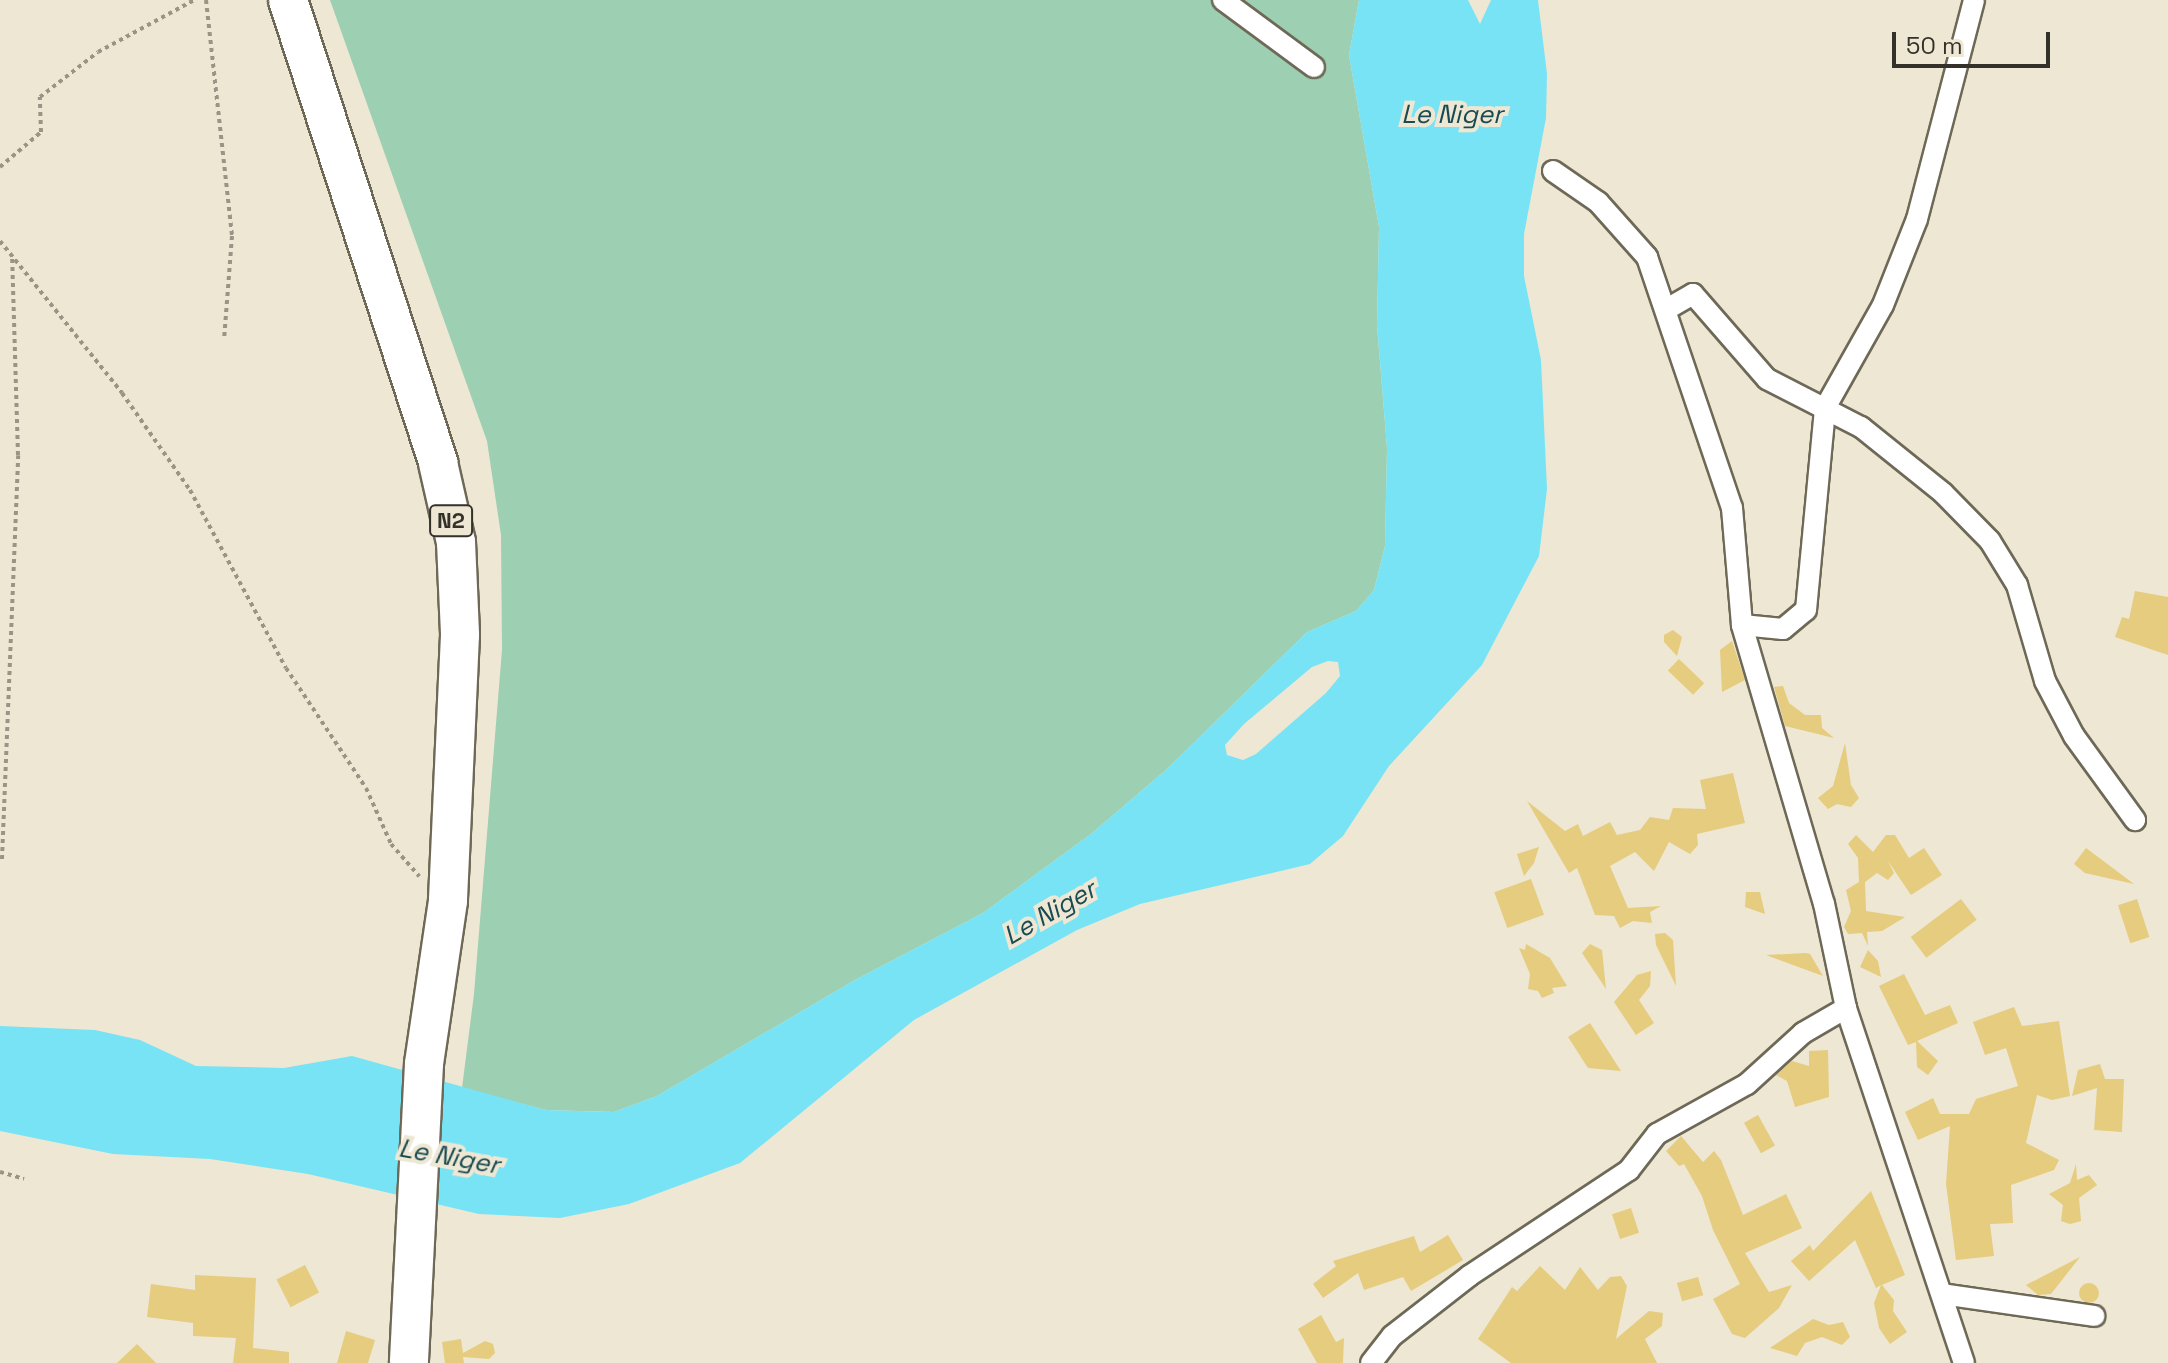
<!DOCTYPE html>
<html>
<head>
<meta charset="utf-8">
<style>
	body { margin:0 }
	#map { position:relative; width:2168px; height:1363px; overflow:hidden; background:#eee7d3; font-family:"Space Grotesk",sans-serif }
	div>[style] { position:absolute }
	.green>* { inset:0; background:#9dcfb2 }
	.water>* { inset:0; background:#77e3f4 }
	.building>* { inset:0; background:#e5cc7e; transform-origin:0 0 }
	.round { border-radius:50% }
	.path>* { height:4px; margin-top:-2px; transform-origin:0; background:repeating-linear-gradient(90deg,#999486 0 4px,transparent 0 8px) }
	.roads { filter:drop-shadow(2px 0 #6e6957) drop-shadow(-2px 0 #6e6957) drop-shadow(0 2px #6e6957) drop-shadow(0 -2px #6e6957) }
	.street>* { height:20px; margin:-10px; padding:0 10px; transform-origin:10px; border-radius:10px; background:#fff }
	.highway>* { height:38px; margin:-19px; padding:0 19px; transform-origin:19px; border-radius:19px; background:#fff }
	span { translate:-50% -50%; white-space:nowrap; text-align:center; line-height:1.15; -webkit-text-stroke:8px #eee7d3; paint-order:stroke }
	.shield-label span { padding:2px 6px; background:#eee7d3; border:2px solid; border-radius:6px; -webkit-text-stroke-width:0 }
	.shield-label { font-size:22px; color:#34312a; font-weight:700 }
	.water-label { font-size:26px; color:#1a4b52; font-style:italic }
	.scale { position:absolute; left:1892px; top:32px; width:158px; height:36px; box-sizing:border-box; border:4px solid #34312a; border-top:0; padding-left:10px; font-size:24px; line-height:28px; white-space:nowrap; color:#34312a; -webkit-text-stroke:6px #eee7d3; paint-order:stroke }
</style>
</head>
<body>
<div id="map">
	<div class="green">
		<i style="clip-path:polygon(330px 0,1359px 0,1349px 55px,1379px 227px,1377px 325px,1387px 448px,1385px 546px,1374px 590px,1356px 611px,1307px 632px,1167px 769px,1091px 834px,983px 913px,855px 980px,657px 1096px,614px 1112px,546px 1110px,462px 1088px,474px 994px,502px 650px,501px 535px,487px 441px)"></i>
	</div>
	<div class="water">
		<i style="clip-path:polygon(evenodd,1359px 0,1468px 0,1480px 24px,1491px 0,1538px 0,1547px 74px,1546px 118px,1524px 234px,1524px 276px,1541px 360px,1547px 489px,1539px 556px,1482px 665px,1389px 766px,1343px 836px,1310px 864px,1140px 904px,1077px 930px,914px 1020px,740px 1163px,629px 1204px,560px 1218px,479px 1214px,308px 1174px,210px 1159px,113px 1154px,0 1131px,0 1026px,95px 1030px,140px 1040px,196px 1066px,284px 1068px,352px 1056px,546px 1110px,614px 1112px,657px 1096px,855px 980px,983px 913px,1091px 834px,1167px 769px,1307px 632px,1356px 611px,1374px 590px,1385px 546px,1387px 448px,1377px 325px,1379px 227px,1349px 55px,1359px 0,1328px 661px,1338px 662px,1340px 676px,1326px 693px,1256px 754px,1243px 760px,1227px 755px,1225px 745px,1244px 724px,1312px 667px,1328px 661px)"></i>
	</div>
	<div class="building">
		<i style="clip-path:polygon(2135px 591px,2168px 597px,2168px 655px,2115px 637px,2122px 617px,2129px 619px)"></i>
		<i style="clip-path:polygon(1673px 630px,1682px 637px,1677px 656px,1664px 642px,1664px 635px)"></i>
		<i style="clip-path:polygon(1732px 641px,1745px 680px,1722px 692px,1720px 650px)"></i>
		<i style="left:1679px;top:659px;width:35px;height:16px;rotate:44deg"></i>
		<i style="clip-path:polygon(1783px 686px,1789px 703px,1805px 715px,1821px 715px,1822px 728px,1834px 738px,1785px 726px,1774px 687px)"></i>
		<i style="clip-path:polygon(1845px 743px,1851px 785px,1859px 798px,1851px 807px,1837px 804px,1828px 809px,1818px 798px,1833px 786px)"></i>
		<i style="clip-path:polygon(1733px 773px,1745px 823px,1697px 834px,1698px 845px,1690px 854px,1669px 842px,1654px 871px,1635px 852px,1610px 866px,1628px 908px,1661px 906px,1650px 912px,1652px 923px,1633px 921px,1620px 928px,1614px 916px,1595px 915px,1577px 868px,1569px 873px,1527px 801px,1565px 831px,1578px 824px,1583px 836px,1610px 822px,1617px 835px,1640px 830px,1650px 817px,1669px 820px,1673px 808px,1706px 809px,1700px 780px)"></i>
		<i style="clip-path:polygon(1856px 835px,1873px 852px,1886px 835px,1895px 835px,1909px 858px,1924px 848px,1942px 875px,1911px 895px,1888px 861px,1894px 873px,1888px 880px,1877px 873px,1865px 882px,1866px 911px,1905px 917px,1882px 931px,1867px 932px,1868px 946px,1862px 933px,1848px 934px,1844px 927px,1851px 911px,1846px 890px,1859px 882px,1858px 858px,1848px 844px)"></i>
		<i style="clip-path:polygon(1539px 847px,1534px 863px,1524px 876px,1517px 854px)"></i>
		<i style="clip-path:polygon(2086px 848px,2134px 884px,2085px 873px,2074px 864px)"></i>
		<i style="left:1531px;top:879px;width:38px;height:39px;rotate:70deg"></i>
		<i style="clip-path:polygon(1746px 892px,1760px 892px,1765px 914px,1745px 907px)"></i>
		<i style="left:1961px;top:899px;width:26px;height:63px;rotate:53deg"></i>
		<i style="left:2137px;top:899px;width:40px;height:20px;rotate:72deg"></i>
		<i style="clip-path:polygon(1665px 933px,1673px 940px,1676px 986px,1656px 945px,1655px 934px)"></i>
		<i style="clip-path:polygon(1526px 944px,1550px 958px,1567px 986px,1552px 988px,1554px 993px,1542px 998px,1538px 991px,1528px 989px,1530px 974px,1519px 948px,1525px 950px)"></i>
		<i style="clip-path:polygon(1590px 944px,1602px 950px,1606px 989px,1582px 953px)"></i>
		<i style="clip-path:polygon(1868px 950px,1878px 961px,1881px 977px,1860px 967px)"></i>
		<i style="clip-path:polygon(1810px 954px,1823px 976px,1766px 955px,1806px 953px)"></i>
		<i style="clip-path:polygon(1651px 971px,1650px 986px,1639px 1000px,1654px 1023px,1636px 1035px,1614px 1002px,1637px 975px)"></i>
		<i style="clip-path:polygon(1904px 974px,1925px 1015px,1950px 1005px,1958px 1023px,1917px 1041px,1938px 1061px,1928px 1075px,1917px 1067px,1916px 1042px,1908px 1045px,1879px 986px)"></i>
		<i style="clip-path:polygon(2014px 1007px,2022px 1026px,2059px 1021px,2070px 1096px,2052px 1100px,2037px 1095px,2026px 1143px,2059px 1160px,2054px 1170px,2011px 1185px,2013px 1223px,1990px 1224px,1994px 1256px,1956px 1260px,1946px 1184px,1950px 1126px,1918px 1140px,1905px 1112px,1933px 1098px,1940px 1114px,1969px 1114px,1976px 1099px,2018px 1086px,2006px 1048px,1985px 1055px,1973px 1022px)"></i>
		<i style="clip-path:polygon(1590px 1023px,1621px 1071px,1588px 1068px,1568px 1037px)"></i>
		<i style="clip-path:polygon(1828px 1050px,1829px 1097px,1795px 1107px,1787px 1081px,1776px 1075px,1792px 1061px,1809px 1066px,1809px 1051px)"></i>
		<i style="clip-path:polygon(2100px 1064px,2105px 1079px,2124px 1079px,2122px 1132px,2094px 1130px,2097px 1088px,2072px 1096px,2078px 1070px)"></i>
		<i style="left:1758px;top:1115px;width:35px;height:16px;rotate:61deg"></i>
		<i style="clip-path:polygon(1681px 1136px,1703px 1162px,1714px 1151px,1721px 1160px,1743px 1215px,1786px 1194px,1802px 1228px,1745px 1253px,1769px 1292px,1792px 1285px,1779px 1308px,1745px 1338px,1732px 1334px,1713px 1299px,1740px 1284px,1713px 1230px,1702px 1196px,1684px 1164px,1679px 1166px,1666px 1151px)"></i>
		<i style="clip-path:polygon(2076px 1164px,2077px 1180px,2089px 1175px,2097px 1185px,2079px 1198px,2081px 1221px,2070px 1224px,2061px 1221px,2063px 1205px,2049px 1194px,2070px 1183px)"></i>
		<i style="clip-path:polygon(1871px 1191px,1905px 1275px,1882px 1285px,1894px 1300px,1893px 1311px,1907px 1332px,1890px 1344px,1879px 1328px,1874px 1303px,1881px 1285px,1876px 1288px,1855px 1240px,1809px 1281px,1791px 1261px,1810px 1245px,1813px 1251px)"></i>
		<i style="left:1631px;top:1208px;width:26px;height:20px;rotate:72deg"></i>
		<i style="clip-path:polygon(1448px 1235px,1463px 1260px,1411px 1291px,1403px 1277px,1364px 1290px,1358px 1273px,1323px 1298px,1313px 1284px,1336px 1266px,1333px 1261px,1414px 1236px,1420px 1252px)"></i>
		<i style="clip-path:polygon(2080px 1257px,2051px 1294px,2038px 1295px,2026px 1285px)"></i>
		<i style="left:305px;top:1265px;width:31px;height:32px;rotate:63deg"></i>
		<i style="clip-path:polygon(1540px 1266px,1565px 1290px,1580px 1267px,1598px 1290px,1610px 1277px,1621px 1276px,1627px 1286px,1616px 1339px,1649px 1311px,1663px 1313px,1662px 1326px,1645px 1339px,1657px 1363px,1511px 1363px,1478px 1339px,1512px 1287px,1517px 1291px)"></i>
		<i style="clip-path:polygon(195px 1275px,256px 1278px,253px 1348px,289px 1352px,289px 1363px,233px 1363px,236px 1338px,193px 1336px,193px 1323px,147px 1317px,151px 1284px,195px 1290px)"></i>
		<i style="left:1698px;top:1277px;width:19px;height:22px;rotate:74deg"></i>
		<i class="round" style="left:2079px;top:1283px;width:20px;height:20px"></i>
		<i style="clip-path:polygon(1321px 1315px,1336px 1342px,1344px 1338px,1343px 1363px,1317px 1363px,1298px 1329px)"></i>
		<i style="clip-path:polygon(1813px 1319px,1829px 1325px,1843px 1322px,1850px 1337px,1842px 1345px,1822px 1337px,1805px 1343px,1797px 1356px,1770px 1348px)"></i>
		<i style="clip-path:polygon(346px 1331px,375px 1340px,368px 1363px,337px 1363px)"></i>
		<i style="clip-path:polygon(461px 1339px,463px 1353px,485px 1341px,493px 1344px,495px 1353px,489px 1359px,463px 1357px,464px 1363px,445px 1363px,442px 1342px)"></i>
		<i style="clip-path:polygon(137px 1344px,156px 1363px,117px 1363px)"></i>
	</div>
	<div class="path">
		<i style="left:206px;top:0;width:237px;rotate:83.7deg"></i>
		<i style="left:232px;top:236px;width:104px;rotate:94.4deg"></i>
		<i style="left:0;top:167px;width:54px;rotate:-40.5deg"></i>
		<i style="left:41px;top:132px;width:35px;rotate:-92deg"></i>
		<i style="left:40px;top:97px;width:73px;rotate:-37.8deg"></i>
		<i style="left:98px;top:52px;width:109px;rotate:-28.4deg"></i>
		<i style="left:0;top:241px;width:195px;rotate:51.2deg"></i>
		<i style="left:122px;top:393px;width:118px;rotate:55deg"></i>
		<i style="left:190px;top:490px;width:202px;rotate:61.7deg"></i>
		<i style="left:286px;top:668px;width:144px;rotate:56.3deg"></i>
		<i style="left:366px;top:788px;width:61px;rotate:65.9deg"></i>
		<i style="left:391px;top:844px;width:43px;rotate:48.8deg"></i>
		<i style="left:2px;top:859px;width:404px;rotate:-87.7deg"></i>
		<i style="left:18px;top:455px;width:200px;rotate:-91.7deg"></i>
		<i style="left:0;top:1172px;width:25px;rotate:16deg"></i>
	</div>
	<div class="roads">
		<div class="street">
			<i style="left:1223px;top:0;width:113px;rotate:36.4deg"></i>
			<i style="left:1553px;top:171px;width:55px;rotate:34.6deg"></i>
			<i style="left:1598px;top:202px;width:74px;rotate:48.3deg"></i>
			<i style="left:1647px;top:257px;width:265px;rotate:71.3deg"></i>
			<i style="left:1732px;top:508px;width:117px;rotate:85.1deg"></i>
			<i style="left:1667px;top:309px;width:30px;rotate:-30deg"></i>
			<i style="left:1693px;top:294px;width:113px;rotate:49deg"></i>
			<i style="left:1767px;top:379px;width:106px;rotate:27.1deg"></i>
			<i style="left:1861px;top:427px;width:105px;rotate:38.8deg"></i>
			<i style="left:1943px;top:493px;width:67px;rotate:45.6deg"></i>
			<i style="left:1990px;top:541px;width:52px;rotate:58.5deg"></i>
			<i style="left:2017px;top:585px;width:100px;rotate:73.7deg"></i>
			<i style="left:2045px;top:681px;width:62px;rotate:62.2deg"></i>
			<i style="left:2074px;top:736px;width:104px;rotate:54deg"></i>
			<i style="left:1942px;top:1294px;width:154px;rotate:8.2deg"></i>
			<i style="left:1371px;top:1363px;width:34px;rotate:-52deg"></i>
			<i style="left:1392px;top:1336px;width:98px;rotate:-37.9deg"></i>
			<i style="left:1469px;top:1276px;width:192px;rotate:-33.5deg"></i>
			<i style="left:1629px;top:1170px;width:46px;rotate:-52.1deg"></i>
			<i style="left:1657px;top:1134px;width:103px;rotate:-29.1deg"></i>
			<i style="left:1747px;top:1084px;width:76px;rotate:-42.3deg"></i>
			<i style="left:1803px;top:1033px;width:50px;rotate:-30.2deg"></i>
			<i style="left:1964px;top:1363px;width:374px;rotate:-108.4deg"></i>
			<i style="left:1846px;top:1008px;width:106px;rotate:-101.9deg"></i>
			<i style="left:1824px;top:904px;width:291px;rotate:-106.4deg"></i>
			<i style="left:1742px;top:625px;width:41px;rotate:5.6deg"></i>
			<i style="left:1783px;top:629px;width:30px;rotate:-40deg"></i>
			<i style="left:1806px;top:610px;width:203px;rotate:-84.6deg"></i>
			<i style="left:1825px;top:408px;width:118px;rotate:-60.6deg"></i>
			<i style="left:1883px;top:305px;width:92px;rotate:-68.4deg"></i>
			<i style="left:1917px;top:219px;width:226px;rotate:-75.4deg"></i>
		</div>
		<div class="highway">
			<i style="left:288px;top:0;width:487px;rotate:72deg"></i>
			<i style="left:438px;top:463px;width:81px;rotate:77.2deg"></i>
			<i style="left:456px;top:542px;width:93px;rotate:87.5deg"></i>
			<i style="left:460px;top:635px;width:266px;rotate:92.6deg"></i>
			<i style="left:448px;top:901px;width:165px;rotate:98.4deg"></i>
			<i style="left:424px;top:1064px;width:299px;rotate:92.9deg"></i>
		</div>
	</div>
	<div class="shield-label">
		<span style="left:451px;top:521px">N2</span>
	</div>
	<div class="water-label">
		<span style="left:1452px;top:115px">Le Niger</span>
		<span style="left:1050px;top:913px;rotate:-30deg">Le Niger</span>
		<span style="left:449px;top:1157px;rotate:10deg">Le Niger</span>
	</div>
	<div class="scale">50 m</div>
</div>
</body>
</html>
